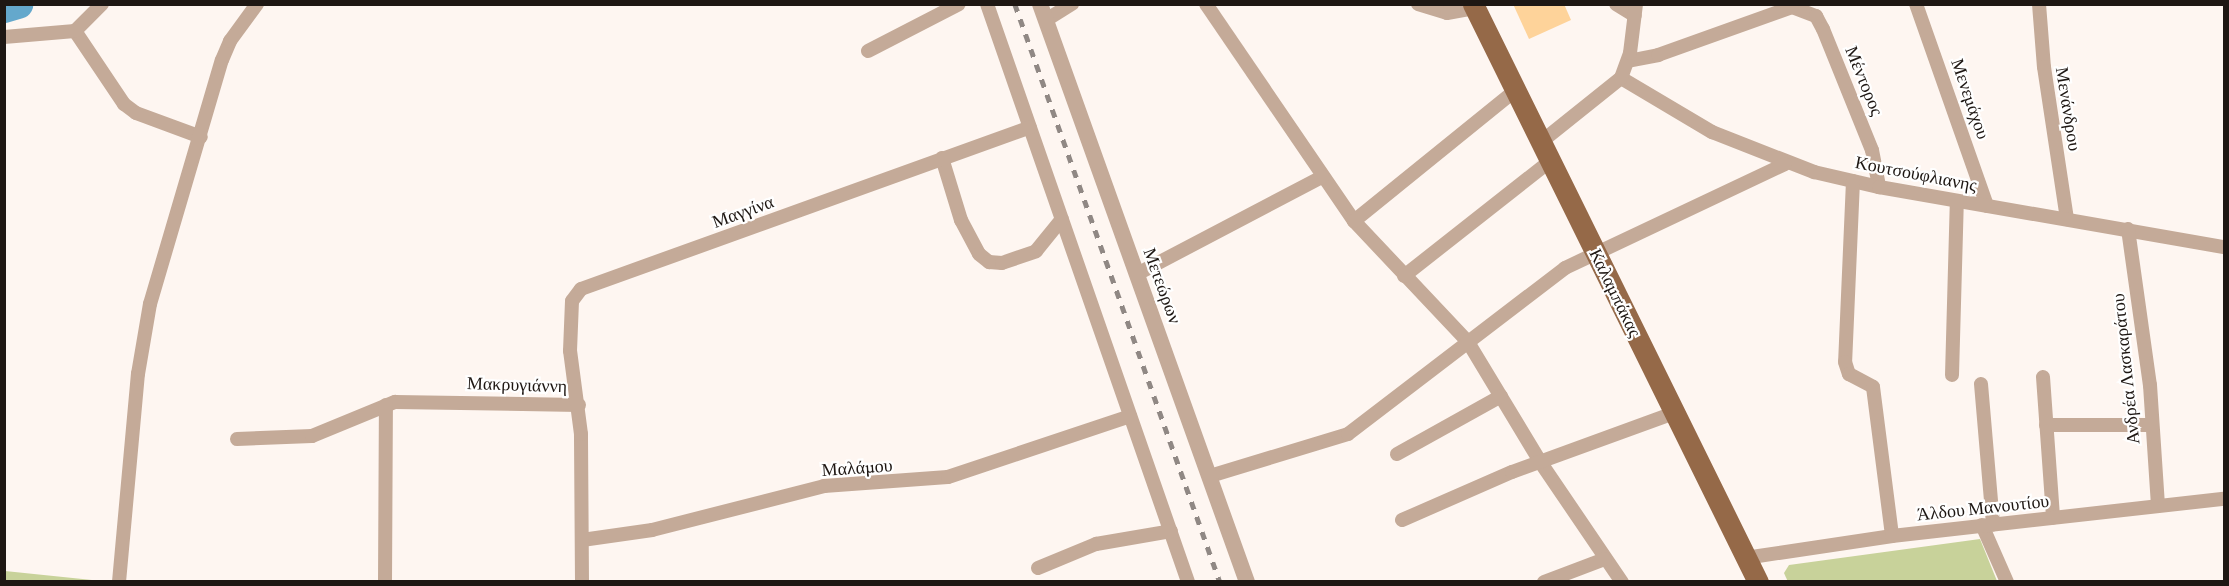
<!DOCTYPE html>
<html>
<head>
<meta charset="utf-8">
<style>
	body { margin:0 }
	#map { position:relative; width:2229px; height:586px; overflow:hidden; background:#fef6f1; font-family:"Crimson Pro",serif }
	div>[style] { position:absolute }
	.green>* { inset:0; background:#c8d29a }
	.river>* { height:30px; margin:-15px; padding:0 15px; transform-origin:15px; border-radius:15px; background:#64a8cc }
	.building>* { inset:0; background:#fed39a }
	.minor>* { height:14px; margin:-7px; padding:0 7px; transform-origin:7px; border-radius:7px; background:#c4aa98 }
	.tertiary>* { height:16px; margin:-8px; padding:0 8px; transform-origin:8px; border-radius:8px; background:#c4aa98 }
	.primary>* { height:21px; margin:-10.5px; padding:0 10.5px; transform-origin:10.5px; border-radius:10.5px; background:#956948 }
	.rail>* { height:4.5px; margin-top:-2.25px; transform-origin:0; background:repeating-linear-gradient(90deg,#908884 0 8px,transparent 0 16px) }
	span { translate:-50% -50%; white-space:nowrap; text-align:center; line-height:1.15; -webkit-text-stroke:4.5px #fff; paint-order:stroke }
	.street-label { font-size:18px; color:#1e1713 }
	.frame { position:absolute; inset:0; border:6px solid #1e1713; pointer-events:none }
</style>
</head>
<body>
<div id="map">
	<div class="green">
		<i style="clip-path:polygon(1980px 539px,1997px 581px,1788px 582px,1784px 573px,1789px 565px)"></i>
		<i style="clip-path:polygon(5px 571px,92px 580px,92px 581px,5px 581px)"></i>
	</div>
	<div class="river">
		<i style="left:4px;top:8px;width:15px;rotate:-16deg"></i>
	</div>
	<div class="building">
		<i style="clip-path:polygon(1513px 4px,1564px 4px,1571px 20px,1529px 39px)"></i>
	</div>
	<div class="minor">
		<i style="left:987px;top:4px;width:612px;rotate:70.82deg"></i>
		<i style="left:1206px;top:4px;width:263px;rotate:55.7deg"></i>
		<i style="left:1354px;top:221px;width:166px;rotate:46.7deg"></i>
		<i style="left:1468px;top:342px;width:141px;rotate:58.9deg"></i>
		<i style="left:1541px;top:463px;width:144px;rotate:55.8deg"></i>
		<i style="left:1418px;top:4px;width:30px;rotate:17deg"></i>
		<i style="left:1447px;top:13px;width:28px;rotate:-10deg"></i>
		<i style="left:1616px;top:4px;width:22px;rotate:32deg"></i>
		<i style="left:1916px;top:4px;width:214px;rotate:70.6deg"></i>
		<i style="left:2039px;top:4px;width:63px;rotate:85.5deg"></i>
		<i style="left:2044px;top:67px;width:154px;rotate:81.4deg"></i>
		<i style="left:1792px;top:7px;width:26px;rotate:21deg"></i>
		<i style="left:1816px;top:16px;width:15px;rotate:62deg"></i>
		<i style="left:1823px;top:29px;width:131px;rotate:68deg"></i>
		<i style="left:1872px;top:150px;width:38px;rotate:79deg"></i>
		<i style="left:1046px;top:20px;width:31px;rotate:-32deg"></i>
		<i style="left:75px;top:31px;width:88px;rotate:56.1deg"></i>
		<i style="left:124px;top:104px;width:15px;rotate:37deg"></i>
		<i style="left:136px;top:113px;width:69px;rotate:20.3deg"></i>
		<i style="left:4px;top:37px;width:71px;rotate:-4.8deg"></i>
		<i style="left:75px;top:31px;width:38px;rotate:-45deg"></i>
		<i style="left:868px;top:51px;width:102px;rotate:-27.3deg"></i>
		<i style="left:1628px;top:61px;width:31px;rotate:-11deg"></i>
		<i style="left:1658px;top:55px;width:142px;rotate:-19.7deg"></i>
		<i style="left:1621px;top:78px;width:106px;rotate:30.7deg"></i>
		<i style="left:1712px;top:132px;width:110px;rotate:21.4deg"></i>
		<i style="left:1814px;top:172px;width:67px;rotate:13deg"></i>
		<i style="left:1879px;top:187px;width:350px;rotate:9.9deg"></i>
		<i style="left:1541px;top:142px;width:102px;rotate:-38.7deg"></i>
		<i style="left:1621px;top:78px;width:27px;rotate:-70deg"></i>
		<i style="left:1630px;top:53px;width:49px;rotate:-83deg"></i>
		<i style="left:942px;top:158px;width:65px;rotate:73deg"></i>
		<i style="left:961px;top:220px;width:38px;rotate:62deg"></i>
		<i style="left:979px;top:254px;width:13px;rotate:39deg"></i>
		<i style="left:989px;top:262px;width:13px;rotate:4deg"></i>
		<i style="left:1002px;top:263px;width:36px;rotate:-19deg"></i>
		<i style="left:1036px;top:251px;width:41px;rotate:-50.9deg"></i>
		<i style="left:1853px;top:181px;width:181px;rotate:92.5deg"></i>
		<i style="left:1845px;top:362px;width:13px;rotate:72deg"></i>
		<i style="left:1849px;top:374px;width:27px;rotate:28deg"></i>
		<i style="left:1873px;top:387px;width:150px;rotate:82.7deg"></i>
		<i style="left:1354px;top:221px;width:208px;rotate:-39deg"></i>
		<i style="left:2128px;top:229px;width:158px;rotate:82deg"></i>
		<i style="left:2150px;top:385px;width:121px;rotate:86.2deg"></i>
		<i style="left:1137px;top:274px;width:209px;rotate:-27.7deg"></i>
		<i style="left:1404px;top:276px;width:186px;rotate:-38.2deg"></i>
		<i style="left:1952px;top:375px;width:174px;rotate:-88.4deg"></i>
		<i style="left:2043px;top:377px;width:141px;rotate:85.9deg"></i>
		<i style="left:1981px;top:384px;width:141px;rotate:85.1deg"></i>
		<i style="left:2046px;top:425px;width:106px"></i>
		<i style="left:237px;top:439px;width:75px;rotate:-2.3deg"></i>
		<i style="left:312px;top:436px;width:90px;rotate:-22.3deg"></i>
		<i style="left:395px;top:402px;width:184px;rotate:0.9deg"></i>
		<i style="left:1397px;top:454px;width:119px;rotate:-29.1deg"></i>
		<i style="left:1210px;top:476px;width:144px;rotate:-16.9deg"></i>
		<i style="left:1348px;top:434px;width:273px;rotate:-37.4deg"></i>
		<i style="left:1565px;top:268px;width:243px;rotate:-25.3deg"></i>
		<i style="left:1402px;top:520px;width:120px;rotate:-23.6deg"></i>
		<i style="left:1512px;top:472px;width:172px;rotate:-20deg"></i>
		<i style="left:1982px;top:525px;width:62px;rotate:66.3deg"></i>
		<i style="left:582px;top:540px;width:71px;rotate:-8.1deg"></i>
		<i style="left:652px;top:530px;width:178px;rotate:-14.3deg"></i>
		<i style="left:824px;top:486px;width:124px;rotate:-4.2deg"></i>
		<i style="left:948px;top:477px;width:192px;rotate:-18.5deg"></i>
		<i style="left:1745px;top:558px;width:149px;rotate:-8.5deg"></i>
		<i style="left:1892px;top:536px;width:334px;rotate:-6.4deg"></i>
		<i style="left:1038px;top:568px;width:63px;rotate:-22.5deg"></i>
		<i style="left:1096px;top:544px;width:76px;rotate:-9.8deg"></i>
		<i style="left:119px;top:582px;width:209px;rotate:-84.8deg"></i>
		<i style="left:138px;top:374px;width:71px;rotate:-80.3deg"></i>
		<i style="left:150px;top:304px;width:254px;rotate:-73.6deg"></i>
		<i style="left:222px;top:60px;width:21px;rotate:-67deg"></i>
		<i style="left:230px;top:41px;width:46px;rotate:-53.9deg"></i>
		<i style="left:385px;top:582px;width:177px;rotate:-89.7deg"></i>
		<i style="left:582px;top:582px;width:148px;rotate:-90.4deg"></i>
		<i style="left:581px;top:434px;width:84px;rotate:-97.5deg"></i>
		<i style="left:570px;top:351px;width:50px;rotate:-87.7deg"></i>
		<i style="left:572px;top:301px;width:15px;rotate:-53deg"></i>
		<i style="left:581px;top:289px;width:477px;rotate:-19.8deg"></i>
		<i style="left:1544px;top:582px;width:65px;rotate:-20.7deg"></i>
	</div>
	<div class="tertiary">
		<i style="left:1040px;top:4px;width:614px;rotate:70.3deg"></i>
	</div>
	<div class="primary">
		<i style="left:1473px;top:4px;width:644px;rotate:63.75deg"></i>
	</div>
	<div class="rail">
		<i style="left:1015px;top:4px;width:613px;rotate:70.47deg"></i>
	</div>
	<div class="street-label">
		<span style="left:1864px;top:81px;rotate:68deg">Μέντορος</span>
		<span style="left:1970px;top:99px;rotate:71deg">Μενεμάχου</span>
		<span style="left:2068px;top:109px;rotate:81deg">Μενάνδρου</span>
		<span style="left:1916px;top:174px;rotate:11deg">Κουτσούφλιανης</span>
		<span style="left:743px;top:212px;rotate:-20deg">Μαγγίνα</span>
		<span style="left:1162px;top:286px;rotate:70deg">Μετεώρων</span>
		<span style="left:1615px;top:293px;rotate:64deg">Καλαμπάκας</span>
		<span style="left:2126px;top:369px;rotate:-96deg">Ανδρέα Λασκαράτου</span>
		<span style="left:517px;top:385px;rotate:2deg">Μακρυγιάννη</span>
		<span style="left:857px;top:468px;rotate:-4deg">Μαλάμου</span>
		<span style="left:1983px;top:508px;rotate:-6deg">Άλδου Μανουτίου</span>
	</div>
	<div class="frame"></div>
</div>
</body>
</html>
